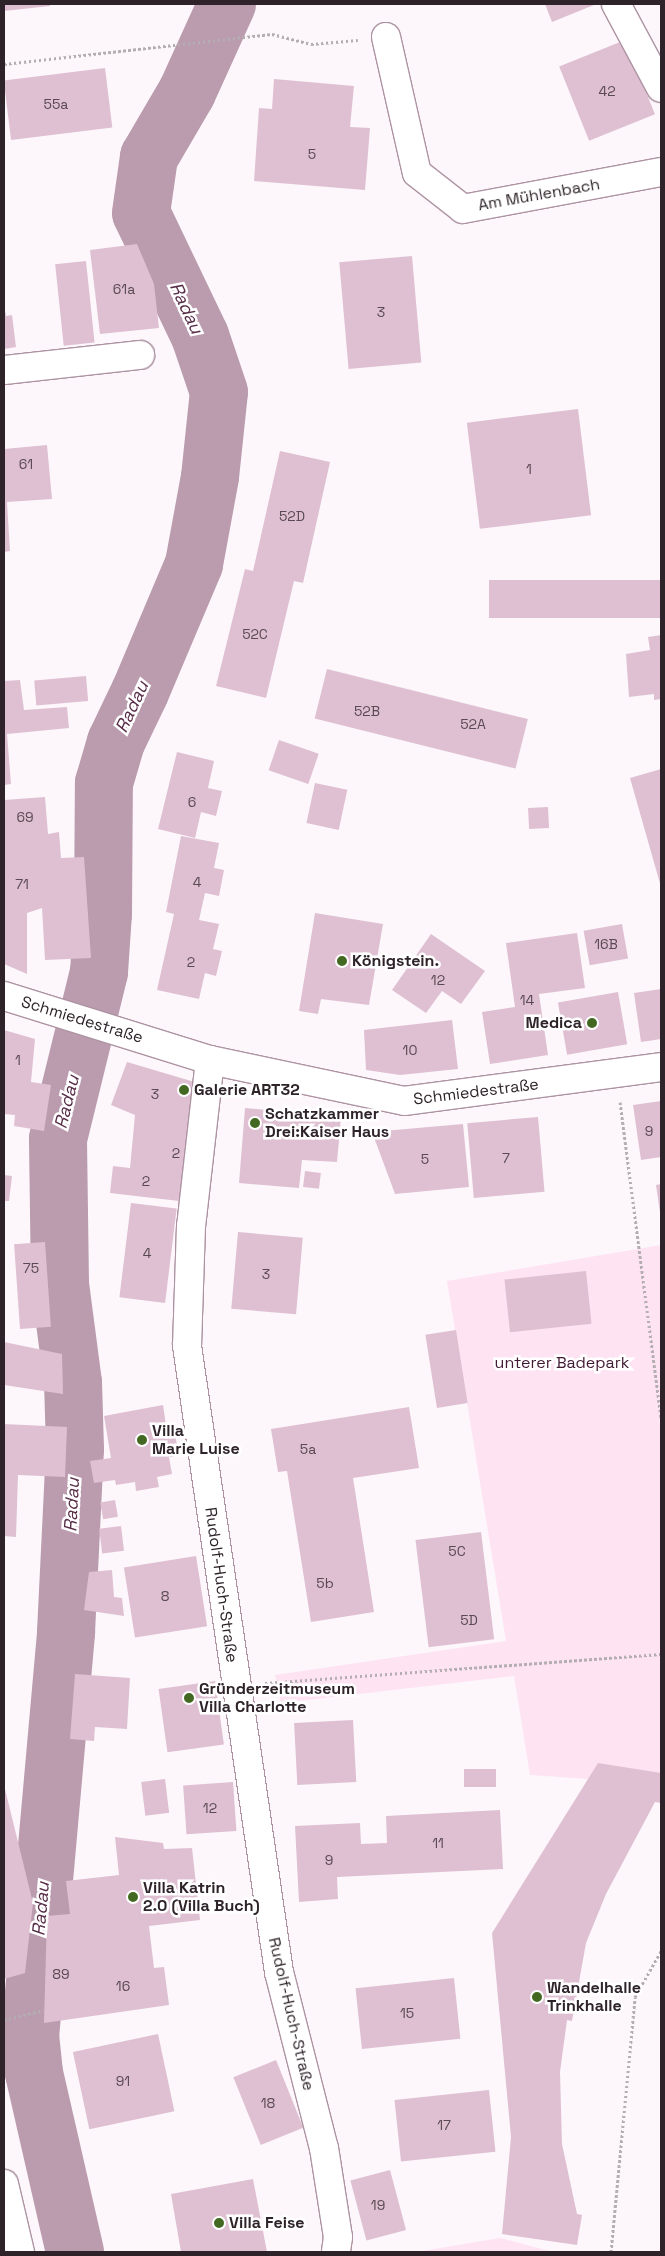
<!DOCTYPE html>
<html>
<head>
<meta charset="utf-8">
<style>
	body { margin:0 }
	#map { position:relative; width:665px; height:2256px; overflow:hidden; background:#fdf7fb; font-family:"Space Grotesk",sans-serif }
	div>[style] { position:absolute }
	.green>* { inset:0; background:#fee3f2 }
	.river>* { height:58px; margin:-29px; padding:0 29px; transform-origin:29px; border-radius:29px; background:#ba9cae }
	.building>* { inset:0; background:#dfc0d2; transform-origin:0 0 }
	.path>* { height:3px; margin-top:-1.5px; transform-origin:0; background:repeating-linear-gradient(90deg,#b4adb2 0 2.5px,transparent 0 5px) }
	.roads { filter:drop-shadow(1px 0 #ad93a2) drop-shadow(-1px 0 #ad93a2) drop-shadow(0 1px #ad93a2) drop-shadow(0 -1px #ad93a2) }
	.minor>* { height:28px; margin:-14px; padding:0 14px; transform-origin:14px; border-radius:14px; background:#fff }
	.dots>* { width:14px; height:14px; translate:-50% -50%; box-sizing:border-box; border:2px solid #fff; border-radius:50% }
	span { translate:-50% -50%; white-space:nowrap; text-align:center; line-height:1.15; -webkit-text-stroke:5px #fff; paint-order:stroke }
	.number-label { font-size:14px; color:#5a4a53 }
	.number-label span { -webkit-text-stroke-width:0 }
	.street-label { font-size:16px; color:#2d2329 }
	.poi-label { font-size:16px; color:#2d2329; font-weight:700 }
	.left { translate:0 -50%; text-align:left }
	.right { translate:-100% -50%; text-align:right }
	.park-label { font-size:16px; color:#411933 }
	.water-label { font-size:18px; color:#572d48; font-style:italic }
	.frame { position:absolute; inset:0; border:5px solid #2d2329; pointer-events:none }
</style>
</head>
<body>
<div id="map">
	<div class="green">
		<i style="clip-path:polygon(661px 1245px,661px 1784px,530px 1775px,514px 1676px,281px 1703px,275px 1675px,506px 1641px,447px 1281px)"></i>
		<i style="clip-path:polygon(500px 2238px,553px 2252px,416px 2252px)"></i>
	</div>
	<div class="river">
		<i style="left:75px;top:2252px;width:184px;rotate:-102.9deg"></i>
		<i style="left:34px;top:2073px;width:36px;rotate:-96deg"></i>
		<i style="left:30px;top:2037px;width:407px;rotate:-84.9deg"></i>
		<i style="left:66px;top:1632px;width:183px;rotate:-87.2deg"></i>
		<i style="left:75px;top:1449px;width:66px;rotate:-91.7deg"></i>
		<i style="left:73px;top:1383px;width:100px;rotate:-97.5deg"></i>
		<i style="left:60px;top:1284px;width:145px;rotate:-90.8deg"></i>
		<i style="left:58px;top:1139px;width:172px;rotate:-76.2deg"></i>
		<i style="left:99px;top:972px;width:58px;rotate:-86.1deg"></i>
		<i style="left:103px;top:914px;width:131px;rotate:-89.6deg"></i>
		<i style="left:104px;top:783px;width:43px;rotate:-73.7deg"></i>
		<i style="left:116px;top:742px;width:55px;rotate:-64.4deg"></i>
		<i style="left:140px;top:692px;width:139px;rotate:-67.1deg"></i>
		<i style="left:194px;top:564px;width:88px;rotate:-79.6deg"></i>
		<i style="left:210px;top:477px;width:85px;rotate:-84deg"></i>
		<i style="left:219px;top:392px;width:59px;rotate:-108.7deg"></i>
		<i style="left:200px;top:336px;width:136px;rotate:-115.6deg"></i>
		<i style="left:141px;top:213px;width:57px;rotate:-81.9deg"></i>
		<i style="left:149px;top:157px;width:75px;rotate:-59.7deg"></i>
		<i style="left:187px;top:92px;width:97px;rotate:-65.6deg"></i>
	</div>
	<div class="building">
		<i style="clip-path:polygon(4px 4px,50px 4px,50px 6px,4px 11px)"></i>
		<i style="clip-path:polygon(545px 4px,593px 4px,594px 5px,552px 22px)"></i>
		<i style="left:625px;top:40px;width:80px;height:71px;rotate:68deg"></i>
		<i style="left:105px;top:68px;width:60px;height:102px;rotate:83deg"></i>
		<i style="clip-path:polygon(274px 79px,354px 86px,350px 127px,370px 128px,365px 190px,254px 181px,259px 108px,272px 109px)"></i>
		<i style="clip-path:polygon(137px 244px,154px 284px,159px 328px,100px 334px,90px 250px)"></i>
		<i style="left:412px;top:256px;width:107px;height:73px;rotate:85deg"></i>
		<i style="left:86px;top:261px;width:82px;height:31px;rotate:84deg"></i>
		<i style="clip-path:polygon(4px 305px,6px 316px,12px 315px,16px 347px,4px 349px)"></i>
		<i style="left:578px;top:409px;width:107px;height:112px;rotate:83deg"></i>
		<i style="clip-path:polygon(47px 445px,52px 499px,7px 502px,10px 551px,4px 552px,4px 449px)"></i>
		<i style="clip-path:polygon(280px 451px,330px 462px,303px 583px,294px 581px,266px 698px,216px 686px,245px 569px,253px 571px)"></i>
		<i style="left:661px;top:580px;width:38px;height:172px;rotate:90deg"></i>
		<i style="clip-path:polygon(661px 635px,661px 699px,654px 700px,654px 694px,629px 697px,626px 654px,650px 650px,648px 637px)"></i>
		<i style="left:327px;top:669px;width:207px;height:51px;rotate:14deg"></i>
		<i style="left:86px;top:676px;width:25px;height:52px;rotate:85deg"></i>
		<i style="clip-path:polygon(20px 680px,24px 710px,67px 707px,69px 728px,7px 734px,11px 784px,4px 785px,4px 681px)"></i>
		<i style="left:279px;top:740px;width:42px;height:32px;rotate:19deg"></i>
		<i style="clip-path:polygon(177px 752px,214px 761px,208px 788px,222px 791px,216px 816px,201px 812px,195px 838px,158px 829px)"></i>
		<i style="clip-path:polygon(661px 769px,661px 887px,630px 778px)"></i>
		<i style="left:315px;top:783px;width:33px;height:41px;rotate:12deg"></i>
		<i style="clip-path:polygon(45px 797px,48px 834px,59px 832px,61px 858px,84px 857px,91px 958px,45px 960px,42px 908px,27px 913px,27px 974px,4px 964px,4px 800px)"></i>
		<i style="left:548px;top:807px;width:21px;height:20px;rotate:87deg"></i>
		<i style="clip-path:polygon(181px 836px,219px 843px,214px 868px,224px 870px,219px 896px,205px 893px,199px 920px,219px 924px,213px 949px,222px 951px,216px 976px,205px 973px,199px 999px,157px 990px,174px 914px,166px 912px)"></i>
		<i style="clip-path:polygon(315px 913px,383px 924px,369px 1005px,321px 999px,318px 1014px,299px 1011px)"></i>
		<i style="left:622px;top:924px;width:35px;height:39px;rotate:80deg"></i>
		<i style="clip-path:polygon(577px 933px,585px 988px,539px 994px,548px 1055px,490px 1064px,482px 1012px,515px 1007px,506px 943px)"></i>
		<i style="clip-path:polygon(431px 934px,485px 971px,461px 1004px,442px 991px,426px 1013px,392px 990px)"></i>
		<i style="clip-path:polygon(661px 989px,661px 1039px,641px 1042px,634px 993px)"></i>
		<i style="left:618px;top:992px;width:53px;height:61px;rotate:80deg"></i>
		<i style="clip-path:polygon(452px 1020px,458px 1069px,400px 1075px,366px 1070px,364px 1030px)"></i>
		<i style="clip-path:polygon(4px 1030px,35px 1039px,31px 1082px,51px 1085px,44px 1131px,14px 1126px,15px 1115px,4px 1114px)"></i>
		<i style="clip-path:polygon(127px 1062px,198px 1083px,179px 1201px,110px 1193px,113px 1166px,130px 1168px,135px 1115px,111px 1105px)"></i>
		<i style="clip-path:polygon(661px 1101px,661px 1157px,641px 1160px,633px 1105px)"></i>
		<i style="clip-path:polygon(245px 1108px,341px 1117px,337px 1162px,302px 1160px,299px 1188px,239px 1183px)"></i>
		<i style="left:538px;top:1117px;width:75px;height:71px;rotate:85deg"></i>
		<i style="clip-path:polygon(463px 1124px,469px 1187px,395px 1194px,372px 1132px)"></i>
		<i style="left:305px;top:1171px;width:16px;height:16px;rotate:7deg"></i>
		<i style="clip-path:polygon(4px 1175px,12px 1176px,9px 1201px,4px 1201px)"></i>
		<i style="clip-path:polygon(661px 1184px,661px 1212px,660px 1212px,656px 1185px)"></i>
		<i style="left:131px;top:1203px;width:46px;height:95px;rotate:7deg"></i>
		<i style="left:238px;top:1232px;width:65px;height:77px;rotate:5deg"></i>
		<i style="left:45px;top:1242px;width:85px;height:31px;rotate:86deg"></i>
		<i style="left:586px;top:1271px;width:53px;height:82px;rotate:84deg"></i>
		<i style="left:456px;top:1330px;width:74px;height:31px;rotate:81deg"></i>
		<i style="clip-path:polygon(4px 1342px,62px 1354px,63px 1394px,4px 1385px)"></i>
		<i style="clip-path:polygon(163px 1405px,166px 1425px,173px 1423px,179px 1456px,169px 1457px,172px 1474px,157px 1477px,159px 1487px,136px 1491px,135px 1482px,116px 1485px,115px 1480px,94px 1483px,90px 1461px,111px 1458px,104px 1416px)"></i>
		<i style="clip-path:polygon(409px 1407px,419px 1468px,353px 1478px,374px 1612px,311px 1622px,287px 1471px,278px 1472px,271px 1429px)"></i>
		<i style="clip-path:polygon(4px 1424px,67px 1427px,65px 1477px,18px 1475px,16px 1537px,4px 1536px)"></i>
		<i style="left:115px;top:1500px;width:17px;height:15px;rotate:80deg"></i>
		<i style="left:121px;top:1526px;width:25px;height:22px;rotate:83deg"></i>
		<i style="left:481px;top:1532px;width:108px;height:66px;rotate:83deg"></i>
		<i style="left:196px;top:1556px;width:71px;height:73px;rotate:81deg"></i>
		<i style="clip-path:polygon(112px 1570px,114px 1597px,122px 1598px,124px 1616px,84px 1610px,89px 1572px)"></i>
		<i style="clip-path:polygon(75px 1674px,130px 1678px,127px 1729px,95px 1727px,94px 1741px,70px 1739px)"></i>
		<i style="left:215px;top:1681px;width:64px;height:57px;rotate:82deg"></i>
		<i style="left:353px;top:1720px;width:62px;height:59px;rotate:87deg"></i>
		<i style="clip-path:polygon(598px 1763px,661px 1773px,661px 1803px,655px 1802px,606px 1894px,586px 1943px,572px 2021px,567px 2020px,560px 2072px,562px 2144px,577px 2214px,582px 2215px,577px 2245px,502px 2234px,511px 2137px,492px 1933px)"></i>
		<i style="left:464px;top:1769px;width:32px;height:18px"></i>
		<i style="left:165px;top:1779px;width:34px;height:24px;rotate:83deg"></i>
		<i style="left:233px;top:1782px;width:49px;height:50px;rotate:86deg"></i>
		<i style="clip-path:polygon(4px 1785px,33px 1903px,25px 1973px,4px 1979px)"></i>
		<i style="clip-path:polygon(500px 1810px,503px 1869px,337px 1877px,338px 1899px,299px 1902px,295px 1826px,360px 1823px,361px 1844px,387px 1843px,386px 1816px)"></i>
		<i style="clip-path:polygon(115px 1837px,163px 1843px,164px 1849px,192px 1848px,200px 1920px,149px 1926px,154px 1968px,164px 1967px,169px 2005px,44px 2023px,47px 1916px,70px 1914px,66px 1881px,119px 1875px)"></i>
		<i style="left:454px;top:1978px;width:61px;height:99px;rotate:84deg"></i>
		<i style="left:158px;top:2034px;width:79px;height:87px;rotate:78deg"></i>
		<i style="left:276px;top:2060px;width:73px;height:46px;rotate:68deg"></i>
		<i style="left:489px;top:2090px;width:62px;height:95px;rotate:84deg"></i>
		<i style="left:390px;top:2170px;width:62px;height:41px;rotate:75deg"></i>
		<i style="clip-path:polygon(253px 2179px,267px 2252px,181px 2252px,171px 2194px)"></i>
	</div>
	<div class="path">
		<i style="left:4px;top:64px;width:270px;rotate:-6.4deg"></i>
		<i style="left:272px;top:34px;width:40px;rotate:14.4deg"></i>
		<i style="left:311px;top:44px;width:47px;rotate:-4.9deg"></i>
		<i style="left:620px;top:1102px;width:319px;rotate:82.6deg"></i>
		<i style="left:265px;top:1683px;width:397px;rotate:-4.2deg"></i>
		<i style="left:4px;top:2020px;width:41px;rotate:-14deg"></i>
		<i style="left:611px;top:2252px;width:256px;rotate:-84.6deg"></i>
		<i style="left:635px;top:1997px;width:53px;rotate:-60.5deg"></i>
	</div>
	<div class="roads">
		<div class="minor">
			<i style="left:616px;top:4px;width:95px;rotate:61.8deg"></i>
			<i style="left:386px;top:37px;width:139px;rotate:77.2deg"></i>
			<i style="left:417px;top:173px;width:58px;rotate:38deg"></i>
			<i style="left:463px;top:209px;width:201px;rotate:-10.6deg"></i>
			<i style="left:4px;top:370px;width:137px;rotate:-6.3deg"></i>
			<i style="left:4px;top:996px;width:216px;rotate:17.3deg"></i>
			<i style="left:210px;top:1060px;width:198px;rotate:11.9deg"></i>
			<i style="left:404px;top:1101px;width:259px;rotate:-7.5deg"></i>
			<i style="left:210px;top:1060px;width:167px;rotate:96.5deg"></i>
			<i style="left:191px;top:1226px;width:120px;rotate:91.9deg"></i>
			<i style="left:187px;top:1346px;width:633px;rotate:81.64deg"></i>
			<i style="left:279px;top:1972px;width:182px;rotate:75.7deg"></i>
			<i style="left:324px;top:2148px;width:90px;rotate:81.1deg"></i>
			<i style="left:338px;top:2237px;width:15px;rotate:98deg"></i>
			<i style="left:4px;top:2184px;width:70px;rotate:76.8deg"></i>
		</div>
	</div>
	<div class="dots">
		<i style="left:342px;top:961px;background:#436821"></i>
		<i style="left:592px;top:1023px;background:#436821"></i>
		<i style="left:184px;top:1090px;background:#436821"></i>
		<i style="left:255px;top:1123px;background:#436821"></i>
		<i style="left:142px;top:1440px;background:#436821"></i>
		<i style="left:189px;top:1698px;background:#436821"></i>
		<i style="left:133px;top:1897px;background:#436821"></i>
		<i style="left:537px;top:1997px;background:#436821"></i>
		<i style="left:219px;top:2223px;background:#436821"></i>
	</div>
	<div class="number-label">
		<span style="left:607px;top:91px">42</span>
		<span style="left:56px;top:104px">55a</span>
		<span style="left:312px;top:154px">5</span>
		<span style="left:124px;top:289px">61a</span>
		<span style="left:381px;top:312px">3</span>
		<span style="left:26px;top:464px">61</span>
		<span style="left:529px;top:469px">1</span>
		<span style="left:292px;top:516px">52D</span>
		<span style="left:255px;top:634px">52C</span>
		<span style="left:367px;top:711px">52B</span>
		<span style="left:473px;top:724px">52A</span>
		<span style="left:192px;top:802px">6</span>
		<span style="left:25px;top:817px">69</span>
		<span style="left:197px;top:882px">4</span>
		<span style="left:22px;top:884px">71</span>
		<span style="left:606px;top:944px">16B</span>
		<span style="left:191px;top:962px">2</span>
		<span style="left:438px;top:980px">12</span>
		<span style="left:527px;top:1000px">14</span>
		<span style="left:410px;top:1050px">10</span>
		<span style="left:18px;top:1060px">1</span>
		<span style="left:155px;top:1094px">3</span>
		<span style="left:649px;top:1131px">9</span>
		<span style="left:176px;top:1153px">2</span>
		<span style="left:506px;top:1158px">7</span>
		<span style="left:425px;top:1159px">5</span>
		<span style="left:146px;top:1181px">2</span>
		<span style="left:147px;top:1253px">4</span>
		<span style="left:31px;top:1268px">75</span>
		<span style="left:266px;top:1274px">3</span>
		<span style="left:308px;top:1449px">5a</span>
		<span style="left:457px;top:1551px">5C</span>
		<span style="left:325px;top:1583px">5b</span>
		<span style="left:165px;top:1596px">8</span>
		<span style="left:469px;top:1620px">5D</span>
		<span style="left:210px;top:1808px">12</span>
		<span style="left:438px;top:1843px">11</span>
		<span style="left:329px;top:1860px">9</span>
		<span style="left:61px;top:1974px">89</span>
		<span style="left:123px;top:1986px">16</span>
		<span style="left:407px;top:2013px">15</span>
		<span style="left:123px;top:2081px">91</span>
		<span style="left:268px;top:2103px">18</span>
		<span style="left:444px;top:2125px">17</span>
		<span style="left:378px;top:2205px">19</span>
	</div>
	<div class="street-label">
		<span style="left:539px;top:195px;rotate:-10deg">Am Mühlenbach</span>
		<span style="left:82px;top:1020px;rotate:17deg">Schmiedestraße</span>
		<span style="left:476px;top:1092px;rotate:-7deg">Schmiedestraße</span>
		<span style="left:221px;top:1585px;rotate:82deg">Rudolf-Huch-Straße</span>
		<span style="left:291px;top:2014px;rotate:77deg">Rudolf-Huch-Straße</span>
	</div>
	<div class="poi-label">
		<span class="left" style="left:352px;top:961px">Königstein.</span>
		<span class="right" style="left:582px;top:1023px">Medica</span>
		<span class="left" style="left:194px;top:1090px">Galerie ART32</span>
		<span class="left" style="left:265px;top:1123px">Schatzkammer<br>Drei:Kaiser Haus</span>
		<span class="left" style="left:152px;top:1440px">Villa<br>Marie Luise</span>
		<span class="left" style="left:199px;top:1698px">Gründerzeitmuseum<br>Villa Charlotte</span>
		<span class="left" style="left:143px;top:1897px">Villa Katrin<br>2.0 (Villa Buch)</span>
		<span class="left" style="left:547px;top:1997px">Wandelhalle<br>Trinkhalle</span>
		<span class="left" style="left:229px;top:2223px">Villa Feise</span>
	</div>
	<div class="park-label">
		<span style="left:562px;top:1363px">unterer Badepark</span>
	</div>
	<div class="water-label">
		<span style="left:186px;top:308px;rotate:65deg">Radau</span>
		<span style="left:132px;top:707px;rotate:-65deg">Radau</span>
		<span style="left:67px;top:1102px;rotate:-76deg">Radau</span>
		<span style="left:72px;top:1505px;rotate:-87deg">Radau</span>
		<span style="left:41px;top:1909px;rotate:-85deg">Radau</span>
	</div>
	<div class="frame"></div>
</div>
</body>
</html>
